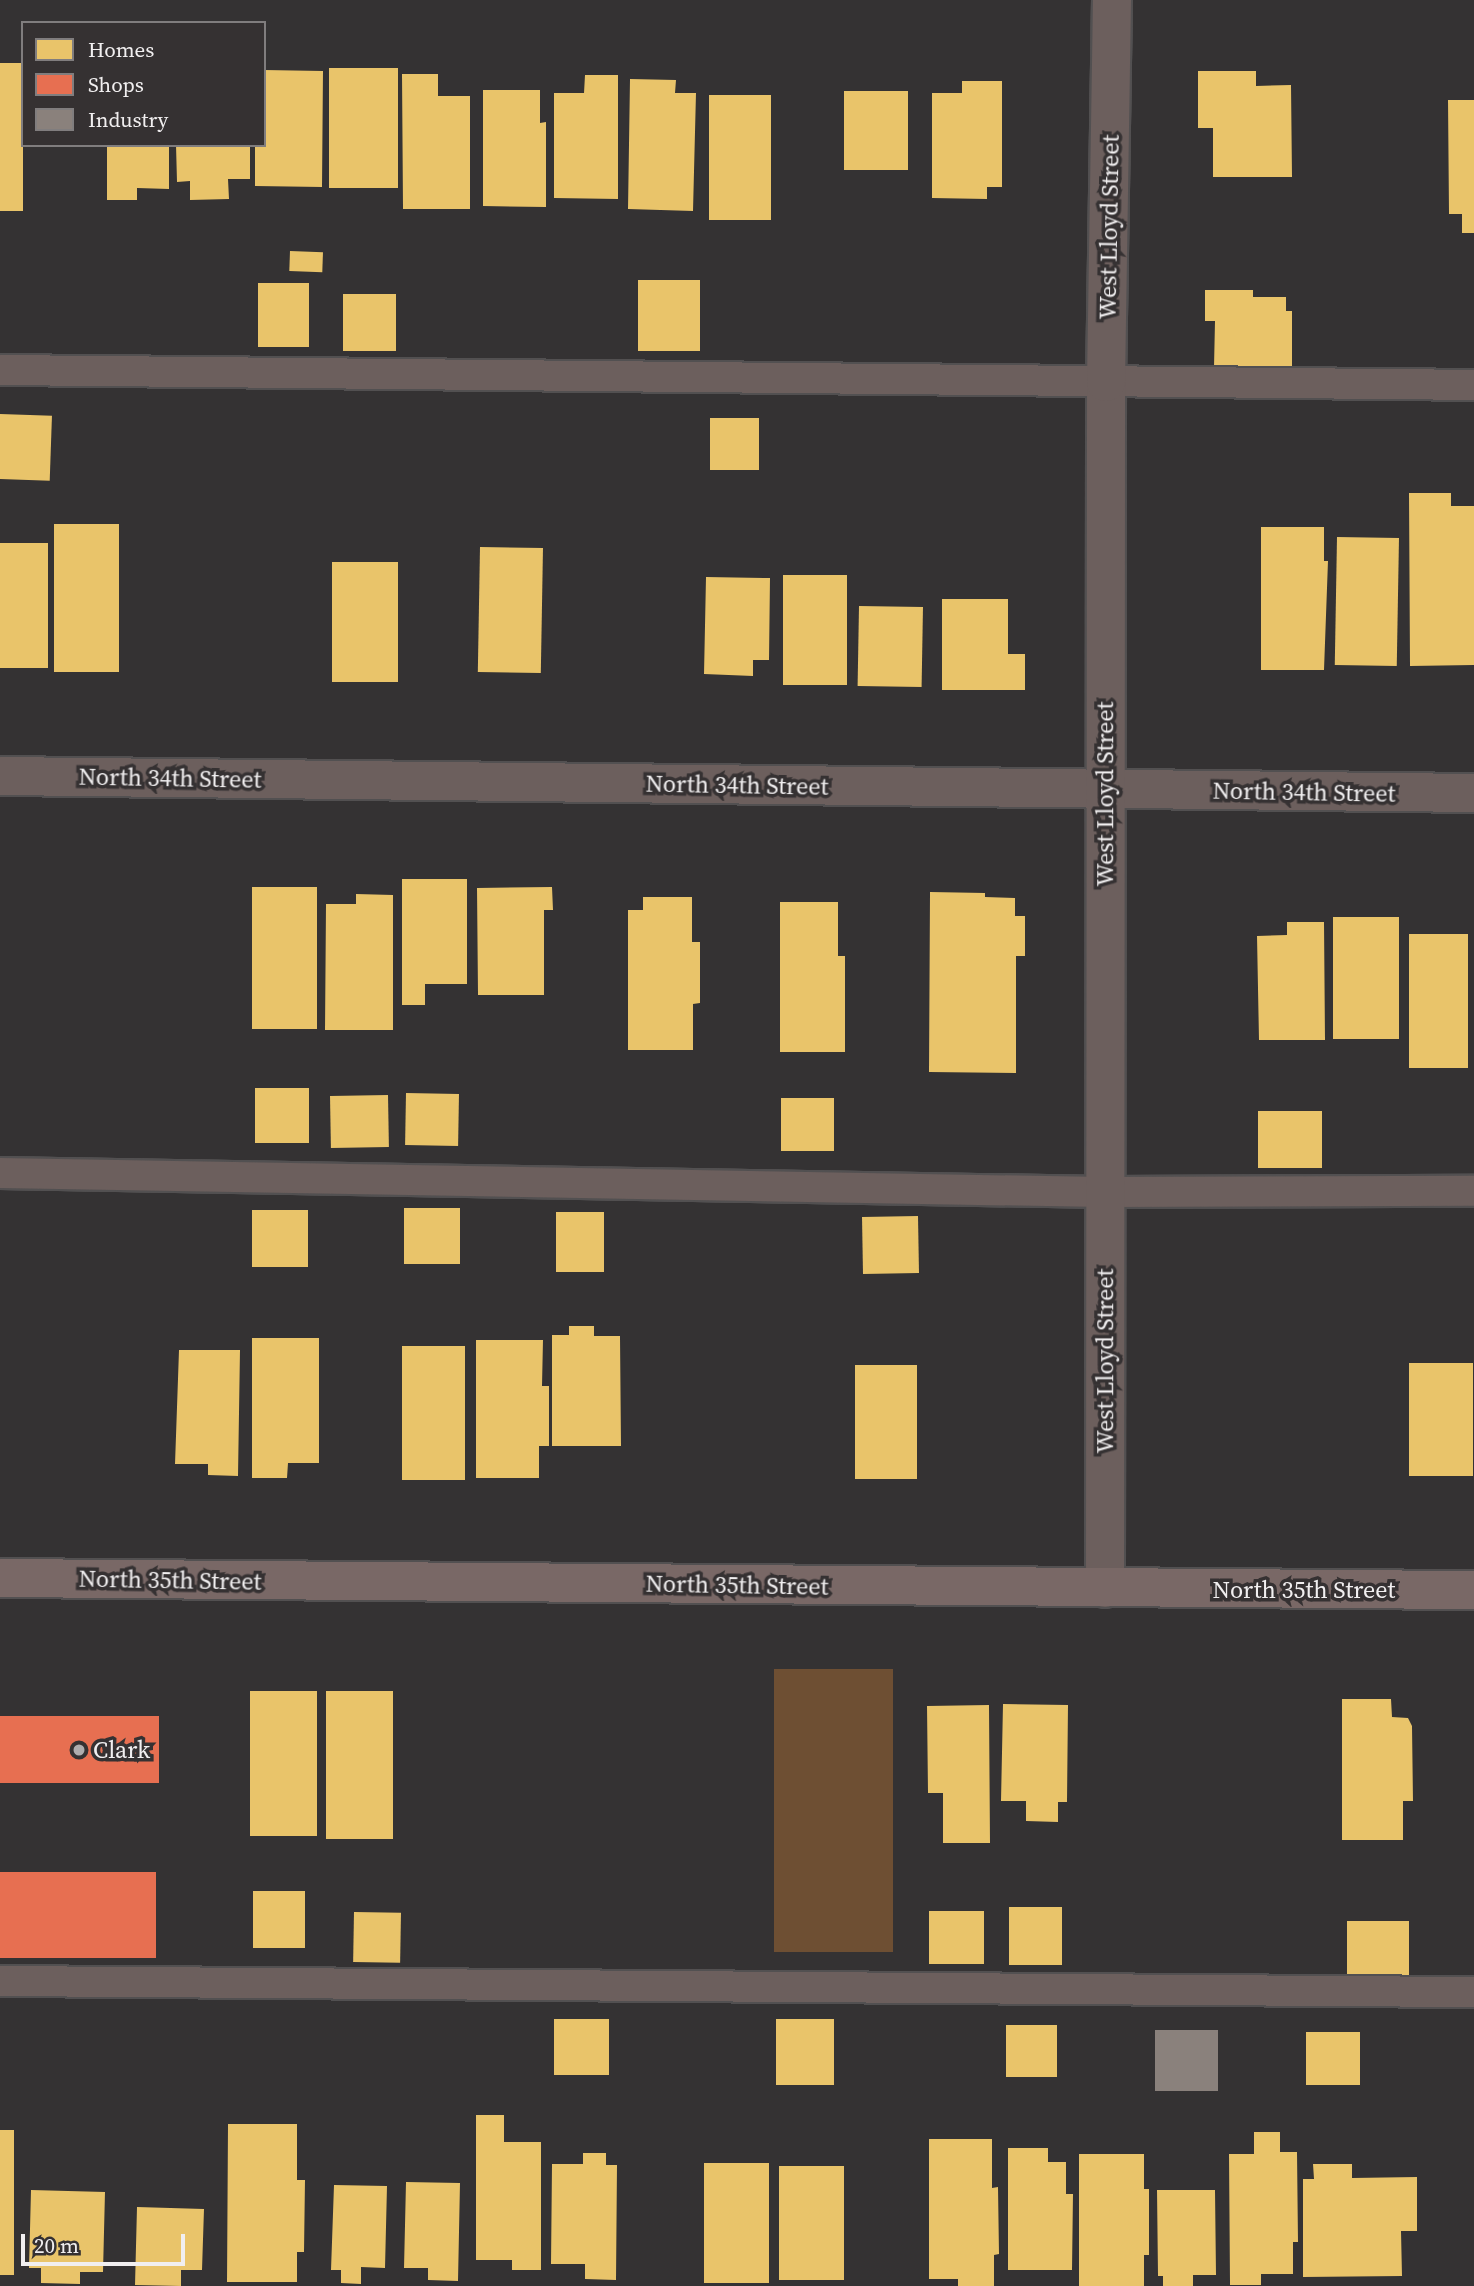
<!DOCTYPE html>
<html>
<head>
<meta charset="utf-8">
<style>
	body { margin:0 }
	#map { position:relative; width:1474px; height:2286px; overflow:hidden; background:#343233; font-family:"Source Serif 4",serif }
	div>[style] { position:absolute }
	.green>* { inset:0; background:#6e4f33; transform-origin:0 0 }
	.homes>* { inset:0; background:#e9c46a; transform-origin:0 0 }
	.shops>* { inset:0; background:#e76f51; transform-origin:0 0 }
	.industry>* { inset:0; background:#8a817c; transform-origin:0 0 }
	.roads { filter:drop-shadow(2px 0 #525051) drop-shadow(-2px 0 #525051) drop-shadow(0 2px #525051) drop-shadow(0 -2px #525051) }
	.lane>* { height:30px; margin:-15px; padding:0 15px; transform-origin:15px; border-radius:15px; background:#6c5f5d }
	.street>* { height:38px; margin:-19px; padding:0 19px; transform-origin:19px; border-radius:19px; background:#6c5f5d }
	.secondary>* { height:38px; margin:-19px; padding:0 19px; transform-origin:19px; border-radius:19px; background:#796866 }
	.dots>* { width:19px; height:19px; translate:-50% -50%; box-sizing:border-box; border:4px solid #353132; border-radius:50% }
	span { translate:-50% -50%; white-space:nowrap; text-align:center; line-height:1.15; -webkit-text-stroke:7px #353132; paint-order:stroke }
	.street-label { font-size:24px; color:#f1eff0 }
	.poi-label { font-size:24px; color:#f1eff0 }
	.left { translate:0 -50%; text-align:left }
	.legend { position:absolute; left:21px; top:21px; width:245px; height:126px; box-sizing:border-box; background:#353132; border:2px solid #807d7e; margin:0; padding:9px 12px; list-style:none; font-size:21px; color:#f1eff0 }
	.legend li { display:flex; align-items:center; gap:14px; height:35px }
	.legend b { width:35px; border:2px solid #807d7e }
	.scale { position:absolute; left:21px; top:2234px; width:164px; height:32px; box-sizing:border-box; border:4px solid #f1eff0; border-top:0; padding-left:9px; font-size:21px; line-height:24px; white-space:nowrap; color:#f1eff0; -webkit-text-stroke:5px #353132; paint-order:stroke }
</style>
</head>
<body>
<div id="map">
	<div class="green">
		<i style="left:774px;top:1669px;width:119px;height:283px"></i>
	</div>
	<div class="homes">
		<i style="left:0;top:63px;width:23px;height:148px"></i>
		<i style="left:398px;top:68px;width:120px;height:69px;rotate:90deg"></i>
		<i style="clip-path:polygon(264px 70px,323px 71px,322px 187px,255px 186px,255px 145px,264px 145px)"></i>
		<i style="clip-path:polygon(1198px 71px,1256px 71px,1256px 86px,1291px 85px,1292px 177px,1213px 177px,1213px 128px,1198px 128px)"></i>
		<i style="clip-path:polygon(402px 74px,438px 74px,438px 96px,470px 96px,470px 209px,403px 209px)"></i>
		<i style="clip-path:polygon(585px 75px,618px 75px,618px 199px,554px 198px,554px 93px,584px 93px)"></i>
		<i style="clip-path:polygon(630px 79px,676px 80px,675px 93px,696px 93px,693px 211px,628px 209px)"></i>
		<i style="clip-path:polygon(962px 81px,1002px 81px,1002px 187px,987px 187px,987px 199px,932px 198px,932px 93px,962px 93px)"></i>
		<i style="clip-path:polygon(483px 90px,540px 90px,540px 123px,546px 122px,546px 207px,483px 206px)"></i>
		<i style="left:844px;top:91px;width:64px;height:79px"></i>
		<i style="left:709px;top:95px;width:62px;height:125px"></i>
		<i style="clip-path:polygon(1448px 100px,1474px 100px,1474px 233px,1462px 233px,1462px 214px,1449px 214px)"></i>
		<i style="clip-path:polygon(107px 145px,169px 145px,169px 189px,137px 188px,137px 200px,107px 200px)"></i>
		<i style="clip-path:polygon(176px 145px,250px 145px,250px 179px,228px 179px,229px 199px,190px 200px,190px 181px,177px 182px)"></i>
		<i style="left:290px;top:251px;width:33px;height:20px;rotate:2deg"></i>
		<i style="left:700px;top:280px;width:71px;height:62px;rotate:90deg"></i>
		<i style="left:258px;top:283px;width:51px;height:64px"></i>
		<i style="clip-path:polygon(1205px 290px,1253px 290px,1253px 297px,1286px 297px,1286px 311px,1292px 311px,1292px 367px,1214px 367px,1215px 321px,1205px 321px)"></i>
		<i style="left:343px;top:294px;width:53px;height:57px"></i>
		<i style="left:0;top:414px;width:52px;height:65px;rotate:2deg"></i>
		<i style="left:710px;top:418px;width:49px;height:52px"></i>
		<i style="clip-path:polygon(1409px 493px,1451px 493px,1451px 506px,1474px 506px,1474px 665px,1410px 666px)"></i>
		<i style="left:54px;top:524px;width:65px;height:148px"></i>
		<i style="clip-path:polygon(1261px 527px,1324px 527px,1324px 561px,1328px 561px,1324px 670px,1261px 670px)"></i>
		<i style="left:1337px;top:537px;width:62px;height:128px;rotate:1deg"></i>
		<i style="left:0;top:543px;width:48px;height:125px"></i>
		<i style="left:480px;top:547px;width:63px;height:125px;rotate:1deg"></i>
		<i style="left:332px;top:562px;width:66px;height:120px"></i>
		<i style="left:783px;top:575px;width:64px;height:110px"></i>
		<i style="clip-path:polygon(706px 577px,770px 578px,769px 660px,753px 660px,753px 676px,704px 674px)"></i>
		<i style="clip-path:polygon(942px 599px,1008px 599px,1008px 654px,1025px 654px,1025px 690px,942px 690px)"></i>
		<i style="left:859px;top:606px;width:64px;height:80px;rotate:1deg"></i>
		<i style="clip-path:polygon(402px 879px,467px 879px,467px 984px,425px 984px,425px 1005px,402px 1005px)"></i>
		<i style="left:252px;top:887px;width:65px;height:142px"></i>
		<i style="clip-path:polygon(552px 887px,553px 910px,544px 910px,544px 995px,478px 995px,477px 888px)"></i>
		<i style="clip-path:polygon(930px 892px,985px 893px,985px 897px,1015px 898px,1015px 916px,1025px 916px,1025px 956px,1016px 956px,1016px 1073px,929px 1072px)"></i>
		<i style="clip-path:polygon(356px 894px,393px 895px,393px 1030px,325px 1030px,326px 904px,356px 904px)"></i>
		<i style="clip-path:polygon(643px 897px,692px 897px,692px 942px,700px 942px,700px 1003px,693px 1004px,693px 1050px,628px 1050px,628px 910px,643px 910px)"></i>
		<i style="clip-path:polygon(780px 902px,838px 902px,838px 956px,845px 956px,845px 1052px,780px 1052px)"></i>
		<i style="left:1333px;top:917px;width:66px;height:122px"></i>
		<i style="clip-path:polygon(1287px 922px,1324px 922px,1325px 1040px,1259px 1040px,1257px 936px,1287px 935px)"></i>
		<i style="left:1409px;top:934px;width:59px;height:134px"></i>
		<i style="left:255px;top:1088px;width:54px;height:55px"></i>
		<i style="left:406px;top:1093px;width:53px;height:52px;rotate:1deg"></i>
		<i style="left:388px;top:1095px;width:52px;height:58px;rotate:89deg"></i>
		<i style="left:781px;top:1098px;width:53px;height:53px"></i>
		<i style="left:1258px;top:1111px;width:64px;height:57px"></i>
		<i style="left:404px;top:1208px;width:56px;height:56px"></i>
		<i style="left:252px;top:1210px;width:56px;height:57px"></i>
		<i style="left:556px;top:1212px;width:48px;height:60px"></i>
		<i style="left:918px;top:1216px;width:57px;height:56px;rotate:89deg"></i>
		<i style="clip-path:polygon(569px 1326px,594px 1326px,594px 1336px,620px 1336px,621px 1446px,552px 1446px,552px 1335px,569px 1335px)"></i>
		<i style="clip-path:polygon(252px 1338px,319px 1338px,319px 1463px,288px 1463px,287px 1478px,252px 1478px)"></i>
		<i style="clip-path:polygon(476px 1340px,543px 1340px,542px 1386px,549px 1386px,549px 1446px,539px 1446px,539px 1478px,476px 1478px)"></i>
		<i style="left:465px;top:1346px;width:134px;height:63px;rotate:90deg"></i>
		<i style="clip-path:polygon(179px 1350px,240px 1350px,238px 1476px,208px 1475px,208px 1464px,175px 1464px)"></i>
		<i style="left:1409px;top:1363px;width:64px;height:113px"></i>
		<i style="left:855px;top:1365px;width:62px;height:114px"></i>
		<i style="left:250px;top:1691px;width:67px;height:145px"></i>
		<i style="left:326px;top:1691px;width:67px;height:148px"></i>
		<i style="clip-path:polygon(1342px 1699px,1391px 1699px,1392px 1717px,1408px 1718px,1412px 1726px,1413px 1801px,1403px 1801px,1403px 1840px,1342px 1840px)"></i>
		<i style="clip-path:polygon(1003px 1704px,1068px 1705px,1067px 1802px,1058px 1802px,1058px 1822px,1026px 1821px,1026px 1801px,1001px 1801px)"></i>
		<i style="clip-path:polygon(989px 1705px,990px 1843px,943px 1843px,943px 1793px,928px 1793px,927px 1706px)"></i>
		<i style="left:253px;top:1891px;width:52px;height:57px"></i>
		<i style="left:1009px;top:1907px;width:53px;height:58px"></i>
		<i style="left:929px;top:1911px;width:55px;height:53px"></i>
		<i style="left:354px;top:1912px;width:47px;height:50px;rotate:1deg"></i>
		<i style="left:1347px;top:1921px;width:62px;height:55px"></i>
		<i style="left:554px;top:2019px;width:55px;height:56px"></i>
		<i style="left:776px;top:2019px;width:58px;height:66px"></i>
		<i style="left:1006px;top:2025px;width:51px;height:52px"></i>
		<i style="left:1306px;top:2032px;width:54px;height:53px"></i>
		<i style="clip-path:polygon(476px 2115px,504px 2115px,504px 2142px,541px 2142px,541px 2270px,512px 2270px,512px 2260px,476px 2260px)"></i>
		<i style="clip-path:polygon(228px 2124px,297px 2124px,297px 2180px,305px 2180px,304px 2252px,297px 2252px,297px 2282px,227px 2282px)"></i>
		<i style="left:0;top:2130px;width:14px;height:145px"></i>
		<i style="clip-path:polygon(1254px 2132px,1280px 2132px,1280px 2152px,1297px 2152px,1298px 2242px,1293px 2242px,1293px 2274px,1261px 2274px,1261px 2285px,1230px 2285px,1229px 2154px,1254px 2154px)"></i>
		<i style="clip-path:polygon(929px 2139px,992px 2139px,992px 2188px,998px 2187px,999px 2254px,994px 2255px,994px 2286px,958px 2286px,958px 2279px,929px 2279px)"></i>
		<i style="clip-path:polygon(1008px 2148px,1048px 2148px,1048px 2162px,1066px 2162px,1066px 2194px,1073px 2194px,1072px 2270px,1008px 2270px)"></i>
		<i style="clip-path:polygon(583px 2153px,606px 2153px,606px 2165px,617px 2165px,616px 2280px,585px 2279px,585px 2264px,551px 2264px,552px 2164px,583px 2164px)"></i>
		<i style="clip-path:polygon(1079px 2154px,1144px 2154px,1144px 2189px,1149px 2189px,1149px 2255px,1144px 2255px,1144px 2286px,1079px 2286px)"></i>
		<i style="left:769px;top:2163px;width:120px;height:65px;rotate:90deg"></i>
		<i style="clip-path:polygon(1313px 2164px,1352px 2164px,1352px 2178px,1417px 2177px,1417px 2231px,1401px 2231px,1402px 2276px,1303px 2277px,1303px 2179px,1314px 2179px)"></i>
		<i style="left:779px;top:2166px;width:65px;height:114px"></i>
		<i style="clip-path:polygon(406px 2182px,460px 2183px,458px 2281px,428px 2280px,428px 2268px,404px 2268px)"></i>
		<i style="clip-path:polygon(334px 2185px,387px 2186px,385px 2268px,361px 2267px,361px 2284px,341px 2283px,341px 2270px,331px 2270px)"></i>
		<i style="clip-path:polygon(31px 2190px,105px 2192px,103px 2272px,80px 2272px,80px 2284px,41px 2283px,41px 2268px,29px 2268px)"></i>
		<i style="clip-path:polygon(1157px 2190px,1215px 2190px,1216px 2275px,1193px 2275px,1193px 2286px,1163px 2286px,1163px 2276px,1158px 2276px)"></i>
		<i style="clip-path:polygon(137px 2207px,204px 2209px,202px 2270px,181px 2270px,181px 2286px,135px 2285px)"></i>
	</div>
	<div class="shops">
		<i style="left:0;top:1716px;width:159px;height:67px"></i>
		<i style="left:0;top:1872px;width:156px;height:86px"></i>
	</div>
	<div class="industry">
		<i style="left:1155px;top:2030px;width:63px;height:61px"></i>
	</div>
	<div class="roads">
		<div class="lane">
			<i style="left:0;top:370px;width:1474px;rotate:0.58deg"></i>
			<i style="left:0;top:1173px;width:1105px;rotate:0.99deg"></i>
			<i style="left:1105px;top:1192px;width:369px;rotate:-0.2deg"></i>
			<i style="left:0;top:1981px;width:1474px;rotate:0.43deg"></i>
		</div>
		<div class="street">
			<i style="left:0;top:776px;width:1474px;rotate:0.66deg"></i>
			<i style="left:1105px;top:1588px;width:1206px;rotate:-89.95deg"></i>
			<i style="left:1106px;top:382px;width:382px;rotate:-89.1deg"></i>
		</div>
		<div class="secondary">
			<i style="left:0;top:1578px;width:1474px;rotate:0.47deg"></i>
		</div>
	</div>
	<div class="dots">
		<i style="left:79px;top:1750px;background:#afadae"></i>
	</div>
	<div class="street-label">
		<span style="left:1109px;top:227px;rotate:-89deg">West Lloyd Street</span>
		<span style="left:170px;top:778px;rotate:1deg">North 34th Street</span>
		<span style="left:737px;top:785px;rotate:1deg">North 34th Street</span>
		<span style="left:1304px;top:792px;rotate:1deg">North 34th Street</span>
		<span style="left:1105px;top:794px;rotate:-90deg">West Lloyd Street</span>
		<span style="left:1105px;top:1361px;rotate:-90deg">West Lloyd Street</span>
		<span style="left:170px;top:1580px;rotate:1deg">North 35th Street</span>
		<span style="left:737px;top:1585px;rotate:1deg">North 35th Street</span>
		<span style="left:1304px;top:1590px">North 35th Street</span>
	</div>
	<div class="poi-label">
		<span class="left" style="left:93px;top:1750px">Clark</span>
	</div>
	<ul class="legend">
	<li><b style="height:19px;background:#e9c46a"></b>Homes</li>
	<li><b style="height:19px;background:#e76f51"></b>Shops</li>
	<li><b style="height:19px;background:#8a817c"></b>Industry</li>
	</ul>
	<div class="scale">20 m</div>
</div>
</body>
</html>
